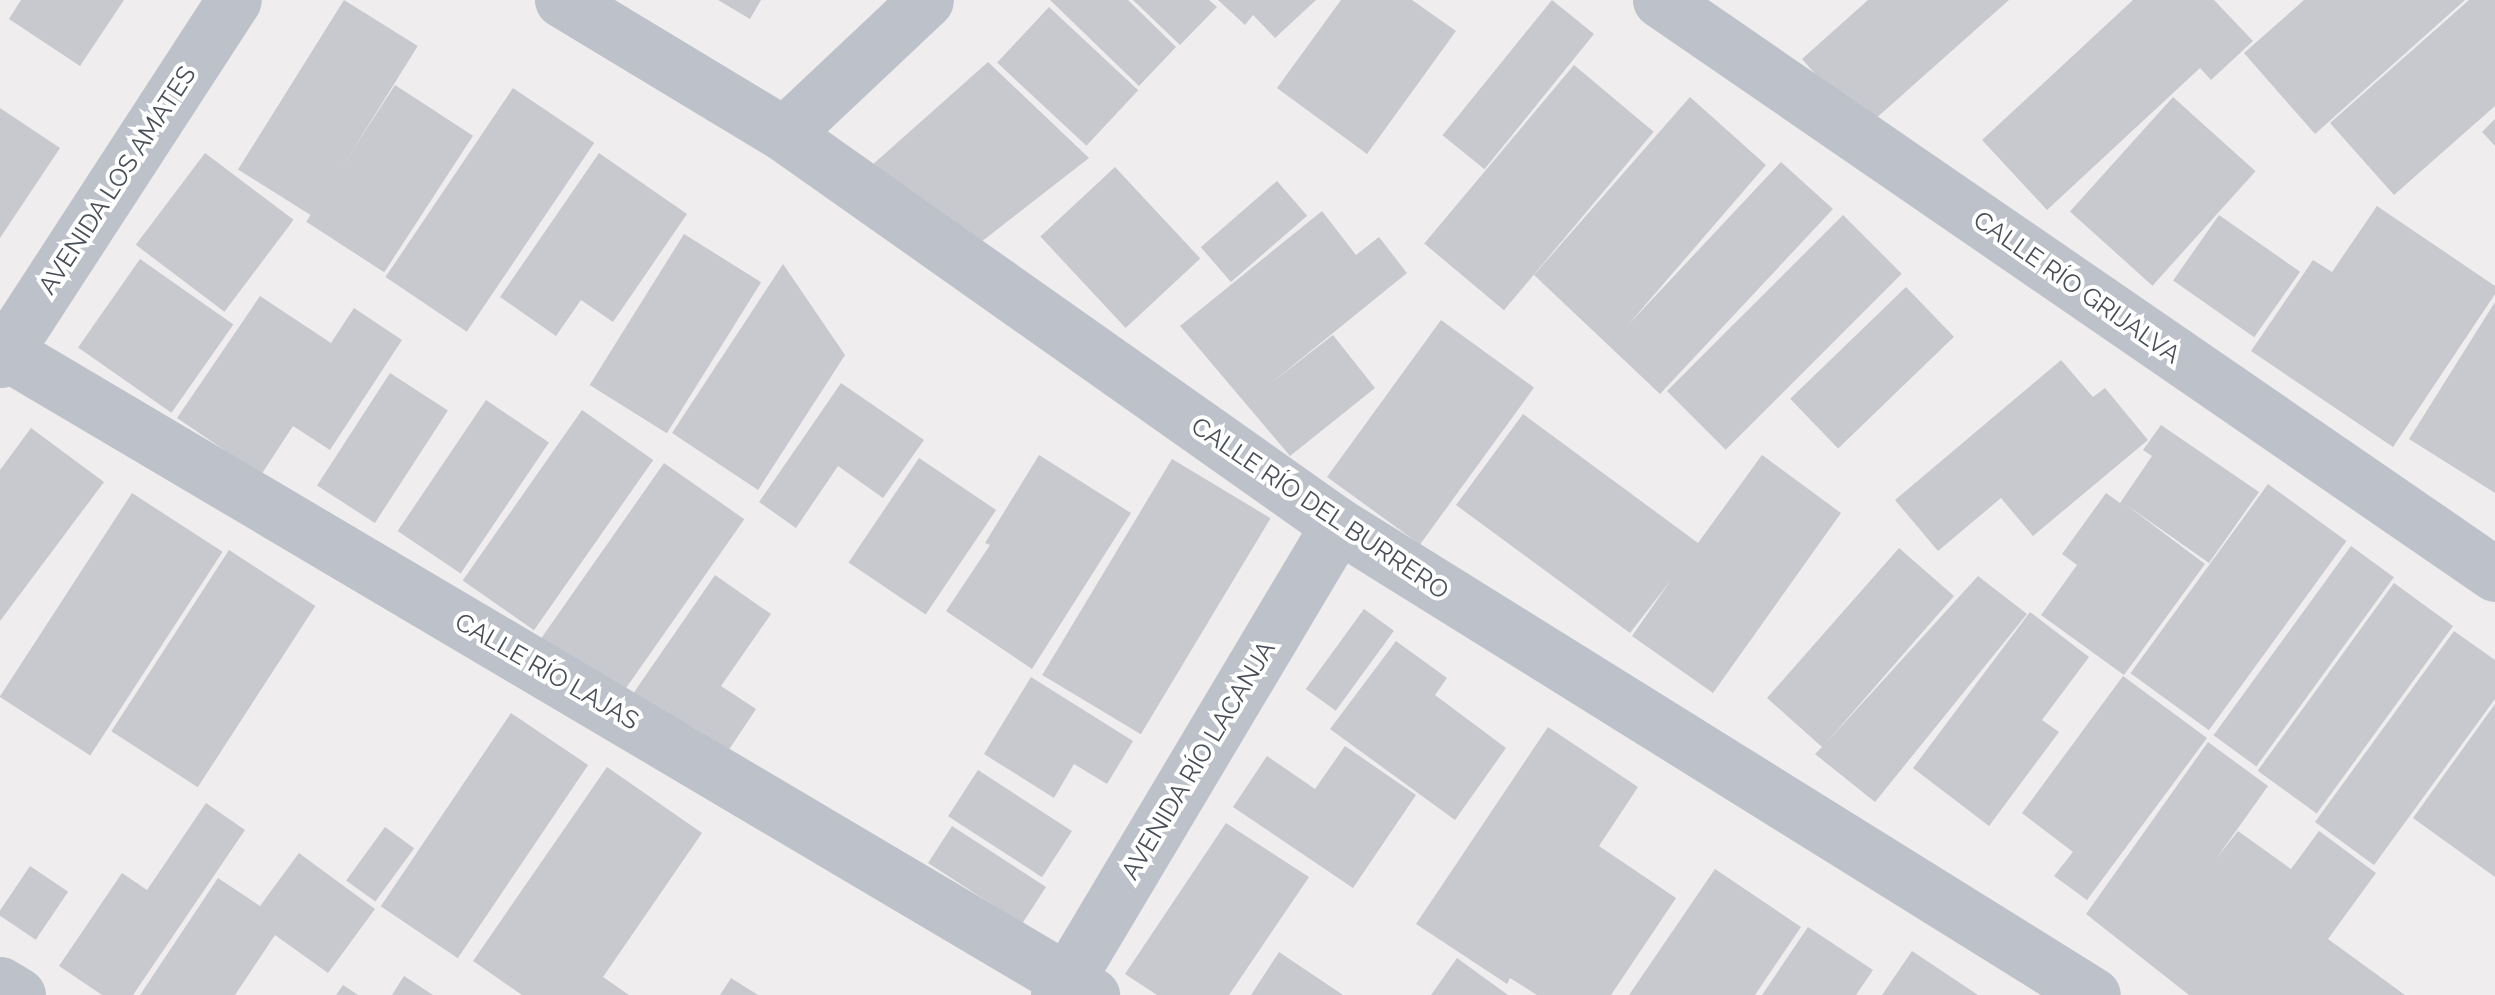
<!DOCTYPE html>
<html>
<head>
<meta charset="utf-8">
<style>
	body { margin:0 }
	#map { position:relative; width:2495px; height:995px; overflow:hidden; background:#efeded; font-family:Raleway,sans-serif }
	div>[style] { position:absolute }
	.building>* { inset:0; background:#c8c9cf; transform-origin:0 0 }
	.street>* { height:55px; margin:-27.5px; padding:0 27.5px; transform-origin:27.5px; border-radius:27.5px; background:#bdc2ca }
	span { translate:-50% -50%; white-space:nowrap; text-align:center; line-height:1.15; -webkit-text-stroke:8px #fff; paint-order:stroke }
	.street-label { font-size:25px; color:#484e58 }
</style>
</head>
<body>
<div id="map">
	<div class="building">
		<i style="clip-path:polygon(21px 0,124px 0,80px 66px,9px 19px)"></i>
		<i style="left:344px;top:0;width:87px;height:200px;rotate:32deg"></i>
		<i style="clip-path:polygon(718px 0,761px 0,750px 19px)"></i>
		<i style="clip-path:polygon(1050px 0,1128px 0,1176px 47px,1139px 86px)"></i>
		<i style="clip-path:polygon(1133px 0,1209px 0,1217px 7px,1180px 45px)"></i>
		<i style="clip-path:polygon(1218px 0,1316px 0,1275px 38px,1253px 15px,1245px 25px)"></i>
		<i style="clip-path:polygon(1341px 0,1412px 0,1456px 31px,1367px 154px,1277px 88px)"></i>
		<i style="left:1552px;top:0;width:54px;height:174px;rotate:39deg"></i>
		<i style="clip-path:polygon(1868px 0,2009px 0,1864px 129px,1802px 59px)"></i>
		<i style="clip-path:polygon(2133px 0,2214px 0,2253px 41px,2211px 80px,2200px 68px,2047px 210px,1982px 140px)"></i>
		<i style="clip-path:polygon(2304px 0,2465px 0,2315px 134px,2244px 53px)"></i>
		<i style="clip-path:polygon(2469px 0,2495px 0,2495px 106px,2394px 195px,2330px 123px)"></i>
		<i style="left:1049px;top:7px;width:122px;height:76px;rotate:43deg"></i>
		<i style="clip-path:polygon(988px 62px,1089px 158px,967px 253px,862px 174px)"></i>
		<i style="left:1574px;top:65px;width:104px;height:233px;rotate:40deg"></i>
		<i style="left:395px;top:85px;width:93px;height:163px;rotate:33deg"></i>
		<i style="left:513px;top:88px;width:98px;height:228px;rotate:34deg"></i>
		<i style="clip-path:polygon(1690px 97px,1766px 165px,1628px 325px,1781px 162px,1833px 209px,1660px 394px,1534px 275px)"></i>
		<i style="left:2173px;top:97px;width:111px;height:154px;rotate:42deg"></i>
		<i style="clip-path:polygon(0 108px,60px 148px,0 238px)"></i>
		<i style="clip-path:polygon(2495px 119px,2495px 146px,2482px 132px)"></i>
		<i style="left:205px;top:153px;width:111px;height:115px;rotate:37deg"></i>
		<i style="clip-path:polygon(599px 153px,687px 214px,613px 322px,581px 300px,556px 336px,500px 297px)"></i>
		<i style="left:1115px;top:167px;width:125px;height:102px;rotate:47deg"></i>
		<i style="left:1277px;top:181px;width:46px;height:101px;rotate:49deg"></i>
		<i style="clip-path:polygon(2377px 206px,2495px 286px,2495px 294px,2393px 447px,2251px 351px,2313px 260px,2332px 272px)"></i>
		<i style="clip-path:polygon(1322px 211px,1356px 255px,1379px 237px,1407px 273px,1270px 384px,1333px 335px,1375px 388px,1290px 456px,1180px 326px)"></i>
		<i style="left:1843px;top:215px;width:83px;height:249px;rotate:45deg"></i>
		<i style="left:2219px;top:215px;width:99px;height:80px;rotate:35deg"></i>
		<i style="left:684px;top:234px;width:91px;height:178px;rotate:32deg"></i>
		<i style="left:140px;top:259px;width:114px;height:108px;rotate:35deg"></i>
		<i style="clip-path:polygon(783px 264px,845px 355px,758px 490px,672px 433px)"></i>
		<i style="left:1906px;top:287px;width:69px;height:161px;rotate:46deg"></i>
		<i style="clip-path:polygon(260px 296px,331px 343px,354px 308px,402px 340px,330px 450px,293px 426px,261px 475px,177px 418px)"></i>
		<i style="clip-path:polygon(2495px 302px,2495px 493px,2409px 439px)"></i>
		<i style="left:1441px;top:320px;width:115px;height:194px;rotate:36deg"></i>
		<i style="clip-path:polygon(2061px 360px,2093px 397px,2105px 388px,2148px 440px,2033px 536px,2001px 498px,1938px 551px,1895px 500px)"></i>
		<i style="left:390px;top:373px;width:69px;height:134px;rotate:33deg"></i>
		<i style="clip-path:polygon(841px 383px,924px 440px,883px 498px,838px 466px,796px 528px,759px 502px)"></i>
		<i style="left:486px;top:400px;width:76px;height:158px;rotate:34deg"></i>
		<i style="left:582px;top:410px;width:87px;height:208px;rotate:35deg"></i>
		<i style="clip-path:polygon(1523px 414px,1698px 543px,1762px 455px,1841px 513px,1713px 693px,1632px 636px,1671px 580px,1630px 633px,1456px 505px)"></i>
		<i style="clip-path:polygon(2161px 425px,2259px 492px,2209px 563px,2125px 504px,2205px 564px,2124px 675px,2041px 615px,2077px 565px,2062px 554px,2106px 493px,2120px 503px,2152px 456px,2143px 450px)"></i>
		<i style="clip-path:polygon(31px 428px,104px 482px,0 621px,0 470px)"></i>
		<i style="clip-path:polygon(1039px 455px,1131px 513px,1032px 669px,946px 611px,990px 545px,985px 543px)"></i>
		<i style="left:919px;top:458px;width:93px;height:126px;rotate:34deg"></i>
		<i style="left:1172px;top:459px;width:115px;height:252px;rotate:31deg"></i>
		<i style="left:664px;top:463px;width:98px;height:214px;rotate:35deg"></i>
		<i style="left:2268px;top:484px;width:97px;height:234px;rotate:36deg"></i>
		<i style="left:132px;top:493px;width:108px;height:243px;rotate:33deg"></i>
		<i style="left:2351px;top:546px;width:53px;height:234px;rotate:36deg"></i>
		<i style="clip-path:polygon(1899px 548px,1954px 596px,1826px 743px,1978px 576px,2027px 614px,1875px 802px,1815px 754px,1822px 747px,1767px 698px)"></i>
		<i style="left:229px;top:550px;width:103px;height:216px;rotate:33deg"></i>
		<i style="clip-path:polygon(715px 575px,771px 614px,721px 686px,756px 709px,728px 751px,693px 727px,683px 740px,628px 701px)"></i>
		<i style="left:2394px;top:583px;width:73px;height:232px;rotate:36deg"></i>
		<i style="left:1364px;top:609px;width:37px;height:99px;rotate:36deg"></i>
		<i style="clip-path:polygon(2030px 612px,2089px 657px,2042px 720px,2059px 732px,1989px 826px,1913px 768px)"></i>
		<i style="clip-path:polygon(2454px 631px,2495px 660px,2495px 699px,2374px 865px,2315px 822px)"></i>
		<i style="clip-path:polygon(1396px 641px,1447px 678px,1435px 695px,1506px 748px,1455px 820px,1330px 729px)"></i>
		<i style="clip-path:polygon(2123px 676px,2207px 738px,2087px 900px,2054px 876px,2073px 852px,2022px 813px)"></i>
		<i style="clip-path:polygon(1031px 677px,1133px 741px,1107px 784px,1074px 764px,1054px 798px,984px 754px)"></i>
		<i style="clip-path:polygon(2495px 704px,2495px 877px,2413px 818px)"></i>
		<i style="left:511px;top:713px;width:93px;height:233px;rotate:34deg"></i>
		<i style="clip-path:polygon(1548px 727px,1638px 787px,1599px 846px,1676px 898px,1611px 995px,1537px 995px,1510px 978px,1507px 984px,1416px 924px)"></i>
		<i style="clip-path:polygon(2208px 742px,2268px 786px,2216px 859px,2238px 831px,2291px 869px,2319px 831px,2376px 873px,2328px 939px,2405px 995px,2189px 995px,2086px 914px)"></i>
		<i style="clip-path:polygon(1345px 746px,1416px 795px,1353px 888px,1233px 807px,1267px 756px,1315px 789px)"></i>
		<i style="clip-path:polygon(607px 767px,702px 833px,603px 977px,629px 995px,522px 995px,473px 961px)"></i>
		<i style="left:978px;top:770px;width:112px;height:55px;rotate:33deg"></i>
		<i style="clip-path:polygon(206px 803px,245px 830px,133px 995px,102px 995px,59px 966px,122px 873px,147px 890px)"></i>
		<i style="clip-path:polygon(1226px 823px,1309px 877px,1229px 995px,1157px 995px,1125px 974px)"></i>
		<i style="left:952px;top:826px;width:112px;height:44px;rotate:33deg"></i>
		<i style="left:385px;top:827px;width:36px;height:66px;rotate:36deg"></i>
		<i style="clip-path:polygon(299px 853px,375px 909px,328px 973px,275px 935px,235px 995px,140px 995px,218px 878px,260px 906px)"></i>
		<i style="left:30px;top:866px;width:46px;height:58px;rotate:34deg"></i>
		<i style="clip-path:polygon(1715px 869px,1801px 927px,1755px 995px,1629px 995px)"></i>
		<i style="clip-path:polygon(1808px 927px,1873px 970px,1856px 995px,1762px 995px)"></i>
		<i style="clip-path:polygon(1912px 951px,1978px 995px,1882px 995px)"></i>
		<i style="clip-path:polygon(1279px 952px,1343px 995px,1251px 995px)"></i>
		<i style="clip-path:polygon(1457px 958px,1508px 995px,1431px 995px)"></i>
		<i style="clip-path:polygon(404px 976px,433px 995px,392px 995px)"></i>
		<i style="clip-path:polygon(731px 978px,758px 995px,720px 995px)"></i>
		<i style="clip-path:polygon(343px 985px,358px 995px,336px 995px)"></i>
	</div>
	<div class="street">
		<i style="left:562px;top:0;width:259px;rotate:31.1deg"></i>
		<i style="left:784px;top:134px;width:678px;rotate:35.21deg"></i>
		<i style="left:1338px;top:525px;width:889px;rotate:31.9deg"></i>
		<i style="left:1660px;top:0;width:1013px;rotate:34.51deg"></i>
		<i style="left:784px;top:134px;width:195px;rotate:-43.3deg"></i>
		<i style="left:0;top:349px;width:1269px;rotate:30.61deg"></i>
		<i style="left:0;top:360px;width:429px;rotate:-57deg"></i>
		<i style="left:0;top:984px;width:21px;rotate:31deg"></i>
		<i style="left:1058px;top:995px;width:547px;rotate:-59.22deg"></i>
	</div>
	<div class="street-label">
		<span style="left:117px;top:180px;rotate:-57deg">AVENIDA LOS AMATES</span>
		<span style="left:2077px;top:287px;rotate:35deg">CALLE RÍO GRIJALVA</span>
		<span style="left:1320px;top:508px;rotate:34deg">CALLE RÍO DEL BURRERO</span>
		<span style="left:547px;top:671px;rotate:30deg">CALLE RÍO LAJAS</span>
		<span style="left:1198px;top:760px;rotate:-59deg">AVENIDA RÍO LACANJA</span>
	</div>
</div>
</body>
</html>
